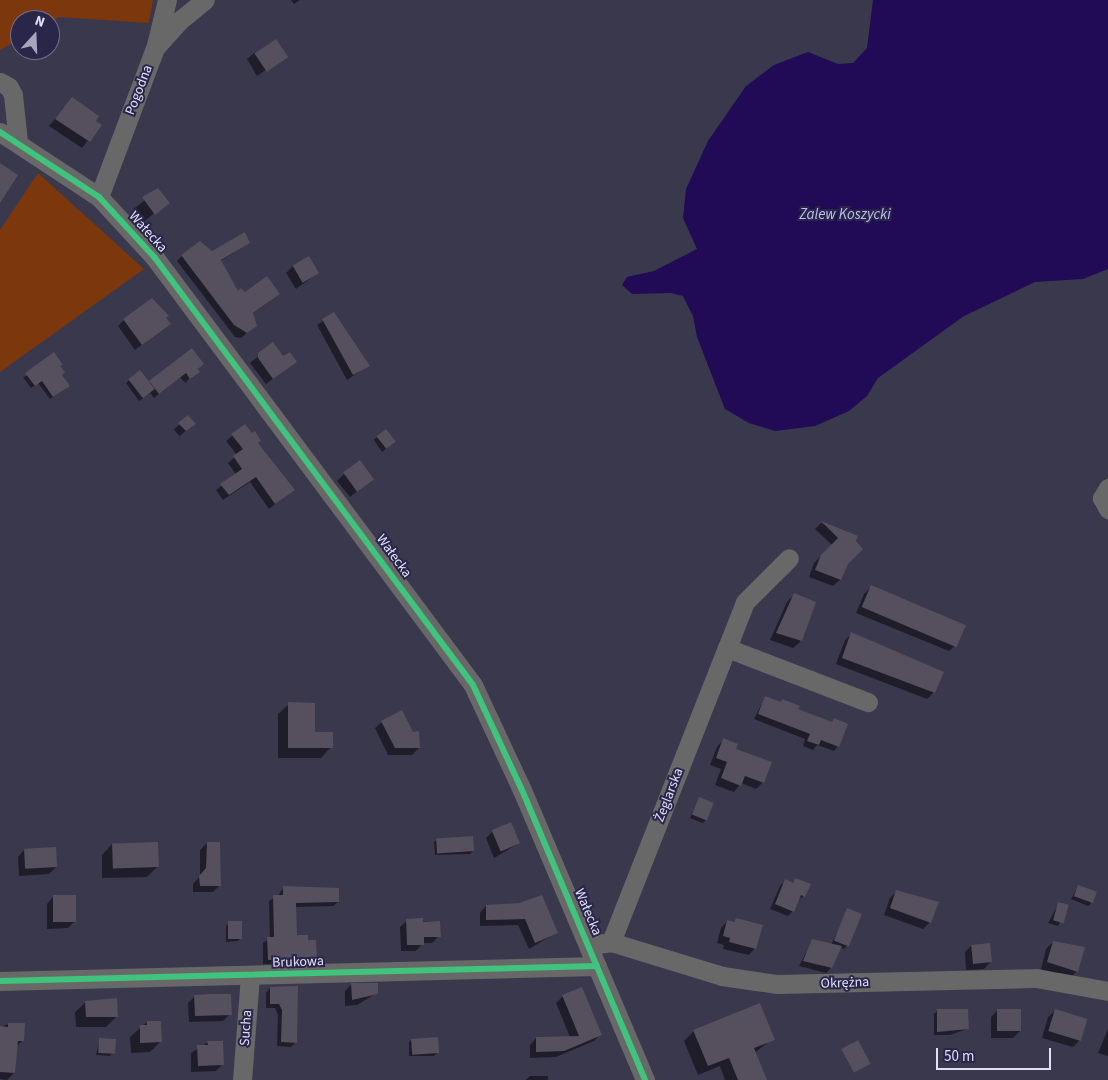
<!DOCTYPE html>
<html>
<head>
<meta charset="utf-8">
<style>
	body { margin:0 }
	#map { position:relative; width:1108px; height:1080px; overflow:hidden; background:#3a384d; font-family:"Source Sans 3",sans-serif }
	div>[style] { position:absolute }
	.green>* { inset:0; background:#7d370c }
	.water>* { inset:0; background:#210a56 }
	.shadow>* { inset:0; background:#0007; transform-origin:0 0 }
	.building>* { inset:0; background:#564f5d; transform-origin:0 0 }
	.minor>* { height:19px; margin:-9.5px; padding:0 9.5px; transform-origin:9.5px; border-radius:9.5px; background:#696869 }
	.cycleway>* { height:6px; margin:-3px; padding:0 3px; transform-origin:3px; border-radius:3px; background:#40c37c }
	span { translate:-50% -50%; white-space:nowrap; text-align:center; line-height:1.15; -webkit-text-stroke:4px #29264a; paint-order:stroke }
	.street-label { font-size:14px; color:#e0e0f8 }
	.water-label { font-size:15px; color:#bfbef5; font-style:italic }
	.north { position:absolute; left:10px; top:10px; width:50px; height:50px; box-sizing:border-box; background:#29264a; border:1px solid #727090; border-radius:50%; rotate:20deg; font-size:14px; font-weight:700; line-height:20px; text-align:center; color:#e0e0f8 }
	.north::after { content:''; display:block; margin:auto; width:18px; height:22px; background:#a6a5bc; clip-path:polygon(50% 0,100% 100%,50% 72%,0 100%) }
	.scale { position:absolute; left:936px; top:1048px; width:115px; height:22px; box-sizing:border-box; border:2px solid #e0e0f8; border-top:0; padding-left:6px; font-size:15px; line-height:18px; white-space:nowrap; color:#e0e0f8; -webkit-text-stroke:4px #29264a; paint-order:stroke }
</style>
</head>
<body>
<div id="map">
	<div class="green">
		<i style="clip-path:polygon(0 0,153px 0,149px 23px,59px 17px,50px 22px,20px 20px,20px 39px,0 50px)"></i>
		<i style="clip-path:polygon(38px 173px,144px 269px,0 372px,0 230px)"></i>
	</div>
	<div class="water">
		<i style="clip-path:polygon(873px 0,1108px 0,1108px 269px,1083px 279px,1035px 282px,964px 316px,878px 378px,867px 396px,849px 411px,815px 426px,775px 431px,749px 423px,725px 409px,697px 337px,693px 316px,683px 296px,671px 293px,632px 294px,622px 285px,627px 277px,654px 271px,697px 249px,683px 218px,686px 189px,708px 141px,746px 86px,774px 65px,808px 52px,838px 64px,853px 63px,867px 48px)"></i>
	</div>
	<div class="shadow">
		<i style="clip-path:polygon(291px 0,300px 0,294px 4px)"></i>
		<i style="clip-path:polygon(254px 53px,286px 56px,257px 76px,247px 59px)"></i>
		<i style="clip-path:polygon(72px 99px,100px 125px,82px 148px,49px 126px)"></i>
		<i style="left:158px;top:190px;width:16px;height:31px;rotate:52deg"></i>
		<i style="clip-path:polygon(249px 243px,221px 261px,238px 292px,273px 299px,252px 314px,256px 325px,241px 338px,235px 337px,177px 261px,182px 256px,212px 253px)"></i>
		<i style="clip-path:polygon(293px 266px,318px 273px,296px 289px,286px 273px)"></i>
		<i style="clip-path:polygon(334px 314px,368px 366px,347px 380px,317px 325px)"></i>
		<i style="clip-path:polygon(165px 318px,169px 324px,135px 350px,118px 326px,124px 320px)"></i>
		<i style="clip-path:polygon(273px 344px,283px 358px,296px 362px,266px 384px,250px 363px)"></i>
		<i style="clip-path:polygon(192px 350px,203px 364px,185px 383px,180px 377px,154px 398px,150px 393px,139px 401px,126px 383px,129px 380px,149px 383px)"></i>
		<i style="clip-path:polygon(59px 367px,65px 389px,50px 399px,38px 383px,31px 388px,23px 377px)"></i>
		<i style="left:188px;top:417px;width:9px;height:19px;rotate:49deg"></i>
		<i style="clip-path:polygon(245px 426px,293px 490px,269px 509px,250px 482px,223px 500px,216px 490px,236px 474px,228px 463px,237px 455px,226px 441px)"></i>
		<i style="clip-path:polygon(377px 437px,391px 445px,382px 452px,374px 440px)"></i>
		<i style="clip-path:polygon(344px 474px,365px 485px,350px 497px,337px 481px)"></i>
		<i style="clip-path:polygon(821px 523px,857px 537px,840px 580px,833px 586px,809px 577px,814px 563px,832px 545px,815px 529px)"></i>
		<i style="clip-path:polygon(871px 587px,964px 626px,956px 645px,949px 651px,856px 613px,864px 594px)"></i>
		<i style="clip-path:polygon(794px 595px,814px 602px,800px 642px,793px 648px,770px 640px,787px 602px)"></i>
		<i style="clip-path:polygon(852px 634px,934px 692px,927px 699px,836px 664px,845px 640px)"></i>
		<i style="clip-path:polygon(765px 698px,780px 703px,782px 700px,838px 746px,834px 751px,817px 745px,813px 750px,803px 746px,805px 739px,754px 719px)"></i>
		<i style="clip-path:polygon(289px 704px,314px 733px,331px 747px,321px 758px,278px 758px,278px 714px)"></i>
		<i style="clip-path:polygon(382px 722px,419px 748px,412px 755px,388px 755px,375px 728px)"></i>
		<i style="clip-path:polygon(723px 740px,763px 782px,756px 789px,741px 783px,734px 792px,715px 785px,721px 769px,710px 765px,717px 747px)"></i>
		<i style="clip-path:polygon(699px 799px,706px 820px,703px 823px,690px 818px)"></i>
		<i style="clip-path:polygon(492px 832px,519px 843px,494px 858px,486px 838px)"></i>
		<i style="clip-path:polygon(437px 839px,473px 851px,470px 854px,435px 855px,434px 842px)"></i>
		<i style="clip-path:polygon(207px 843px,220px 885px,213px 892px,193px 892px,193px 884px,200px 876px,200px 850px)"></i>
		<i style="clip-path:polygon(112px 844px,158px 866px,147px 877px,102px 878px,102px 855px)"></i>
		<i style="clip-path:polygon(24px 850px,56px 867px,49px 874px,19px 876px,18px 857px)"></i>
		<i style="clip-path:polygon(796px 879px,804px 896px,797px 900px,793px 911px,788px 916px,770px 909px,780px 886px,785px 881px,792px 883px)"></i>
		<i style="clip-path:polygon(1078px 887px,1091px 903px,1088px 906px,1071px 899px)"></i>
		<i style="clip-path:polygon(283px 888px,338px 902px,333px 906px,295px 907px,296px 936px,307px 942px,316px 958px,311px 963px,263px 964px,263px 943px,270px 938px,269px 901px,278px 896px)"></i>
		<i style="clip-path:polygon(897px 891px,930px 922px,923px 929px,884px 915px,890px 898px)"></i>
		<i style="clip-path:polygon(53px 897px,75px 921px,68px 928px,47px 929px,47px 904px)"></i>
		<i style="clip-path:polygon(1059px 903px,1068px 906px,1058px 926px,1048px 923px)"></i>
		<i style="clip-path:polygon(520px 904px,556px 933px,529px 949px,518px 925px,480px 926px,480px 913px,486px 906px)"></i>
		<i style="clip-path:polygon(848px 910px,847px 946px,844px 949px,840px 947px,831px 968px,826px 973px,799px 966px,813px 940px,831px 945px)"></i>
		<i style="clip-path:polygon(736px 919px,755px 948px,749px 955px,723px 949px,724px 945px,717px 943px,721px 928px,727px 921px,733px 923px)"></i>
		<i style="clip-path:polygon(407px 921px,439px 922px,439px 936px,432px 943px,423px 943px,416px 951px,401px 951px,400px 927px)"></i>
		<i style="clip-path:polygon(229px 923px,241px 938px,238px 941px,226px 942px,226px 926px)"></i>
		<i style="clip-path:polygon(1053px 942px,1077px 971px,1070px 978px,1041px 969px,1046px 949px)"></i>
		<i style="clip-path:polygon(972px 945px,990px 962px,984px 969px,966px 970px,965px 952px)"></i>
		<i style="clip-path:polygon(351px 985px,377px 993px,357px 1005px,345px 1006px,345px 991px)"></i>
		<i style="clip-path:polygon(297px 987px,296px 1042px,291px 1047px,277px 1046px,278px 1015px,275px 1008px,266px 1008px,266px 993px,270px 988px)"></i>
		<i style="clip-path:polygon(195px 996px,230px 1014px,223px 1021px,189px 1022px,188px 1003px)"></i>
		<i style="clip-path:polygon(563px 996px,600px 1035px,594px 1041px,556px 1057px,530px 1058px,530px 1045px,536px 1038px,570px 1037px,556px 1003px)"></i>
		<i style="clip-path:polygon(86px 1002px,117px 1016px,106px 1027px,76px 1027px,75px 1012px)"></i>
		<i style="clip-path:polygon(998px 1010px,1020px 1031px,1013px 1038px,991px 1038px,991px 1017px)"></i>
		<i style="clip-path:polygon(937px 1011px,967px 1029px,950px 1035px,934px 1035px,934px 1014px)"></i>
		<i style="clip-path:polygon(1055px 1011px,1080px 1040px,1073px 1047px,1042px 1038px,1048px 1017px)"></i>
		<i style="clip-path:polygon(147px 1022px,160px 1042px,150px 1052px,131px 1053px,130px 1037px)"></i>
		<i style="clip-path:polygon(9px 1024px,23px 1040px,16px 1047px,14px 1073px,7px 1080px,0 1079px,0 1027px)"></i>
		<i style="clip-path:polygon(1108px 1029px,1108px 1056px,1098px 1053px)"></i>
		<i style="clip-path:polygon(694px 1031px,773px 1039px,754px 1053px,764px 1080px,725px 1080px,720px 1066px,698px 1075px,684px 1041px)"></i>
		<i style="clip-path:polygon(100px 1039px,113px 1053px,110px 1056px,96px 1055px)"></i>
		<i style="clip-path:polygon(412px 1039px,437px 1053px,434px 1056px,409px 1056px,409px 1042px)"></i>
		<i style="clip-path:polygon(208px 1042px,223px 1064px,216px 1071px,191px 1072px,191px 1053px)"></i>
		<i style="clip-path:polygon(530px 1076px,548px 1076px,548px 1080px,526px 1080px)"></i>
	</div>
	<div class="building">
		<i style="left:276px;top:39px;width:22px;height:26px;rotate:56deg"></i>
		<i style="clip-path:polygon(72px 97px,99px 116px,96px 121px,102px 125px,90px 142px,55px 119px)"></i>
		<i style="clip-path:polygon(0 163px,18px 175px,0 203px)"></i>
		<i style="clip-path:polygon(158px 188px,170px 203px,155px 215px,142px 197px)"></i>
		<i style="clip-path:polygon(245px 232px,250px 243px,221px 260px,238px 291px,241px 288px,245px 292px,267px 276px,280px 294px,253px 313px,257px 326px,247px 333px,234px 325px,181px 255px,200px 241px,212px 251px)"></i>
		<i style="left:309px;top:256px;width:20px;height:19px;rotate:60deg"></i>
		<i style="clip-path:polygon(152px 298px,169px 316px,166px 318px,171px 324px,142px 345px,123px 319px)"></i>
		<i style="clip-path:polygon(334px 312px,370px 366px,353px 375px,322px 319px)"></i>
		<i style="clip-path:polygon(273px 342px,283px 356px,290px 352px,297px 362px,273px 379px,258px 358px,258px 353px)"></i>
		<i style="clip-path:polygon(192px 348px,204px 364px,198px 369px,200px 372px,190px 379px,186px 373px,159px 394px,149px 381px)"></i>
		<i style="clip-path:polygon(54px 352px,63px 365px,60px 366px,65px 372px,62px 375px,70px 386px,53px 397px,42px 381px,35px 386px,25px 373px)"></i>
		<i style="left:140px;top:370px;width:24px;height:15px;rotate:52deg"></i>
		<i style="clip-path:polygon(188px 415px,196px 424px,186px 431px,178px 423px)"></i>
		<i style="clip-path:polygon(245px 424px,252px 433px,255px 431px,261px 441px,258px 443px,295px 490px,275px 504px,256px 477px,229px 495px,220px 484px,242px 469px,233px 456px,243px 449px,231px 434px)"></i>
		<i style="left:386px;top:429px;width:16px;height:12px;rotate:52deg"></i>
		<i style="left:360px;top:460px;width:24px;height:21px;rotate:54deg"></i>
		<i style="clip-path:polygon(821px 521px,858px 536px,856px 541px,863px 549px,848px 564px,841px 580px,815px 570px,821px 555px,838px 538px)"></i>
		<i style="left:871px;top:585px;width:103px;height:24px;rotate:23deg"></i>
		<i style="clip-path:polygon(794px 593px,816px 602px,802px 641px,776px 633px)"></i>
		<i style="clip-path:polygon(851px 632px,944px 672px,935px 693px,842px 658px)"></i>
		<i style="clip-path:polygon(765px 696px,781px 702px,782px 699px,800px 706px,798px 709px,832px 722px,834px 718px,848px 724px,839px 747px,821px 740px,819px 745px,807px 741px,810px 734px,758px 714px)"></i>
		<i style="clip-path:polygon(288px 702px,315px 703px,315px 732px,333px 732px,333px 748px,288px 748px)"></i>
		<i style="clip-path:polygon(402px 710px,413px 732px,419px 731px,420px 748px,395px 748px,381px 721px)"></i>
		<i style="clip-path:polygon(723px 738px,738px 744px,736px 749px,772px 762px,764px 783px,745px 776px,741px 786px,721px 778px,727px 762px,716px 758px)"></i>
		<i style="left:699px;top:797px;width:16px;height:19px;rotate:22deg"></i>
		<i style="left:511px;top:822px;width:23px;height:21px;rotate:67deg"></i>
		<i style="left:473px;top:836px;width:15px;height:37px;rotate:86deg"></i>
		<i style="left:158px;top:842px;width:25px;height:46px;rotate:88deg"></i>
		<i style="clip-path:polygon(207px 842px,220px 842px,221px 886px,200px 886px,199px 876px,206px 868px)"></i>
		<i style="left:56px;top:847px;width:20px;height:32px;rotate:87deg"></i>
		<i style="clip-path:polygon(795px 878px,811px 884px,805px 897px,801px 895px,794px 912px,775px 904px,785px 879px,793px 883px)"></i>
		<i style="left:1078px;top:885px;width:20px;height:12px;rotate:20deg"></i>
		<i style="clip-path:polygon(283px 886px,339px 888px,339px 902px,296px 903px,297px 935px,308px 935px,308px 940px,316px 940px,317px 958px,268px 960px,267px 937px,274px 937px,273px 895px,283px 895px)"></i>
		<i style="clip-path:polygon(896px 890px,939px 902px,931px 923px,890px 908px)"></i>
		<i style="left:76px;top:895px;width:27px;height:23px;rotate:90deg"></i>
		<i style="clip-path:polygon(542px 895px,558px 933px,535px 943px,525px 919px,486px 920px,486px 905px,519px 903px)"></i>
		<i style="left:1058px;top:902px;width:11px;height:19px;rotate:15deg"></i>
		<i style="left:847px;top:908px;width:16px;height:35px;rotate:22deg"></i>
		<i style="clip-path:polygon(423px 918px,423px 922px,440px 921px,441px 937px,424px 937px,424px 945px,407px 945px,406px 919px)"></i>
		<i style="clip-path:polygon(736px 918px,763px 925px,756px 949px,729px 942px,730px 938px,723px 936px,727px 920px,734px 922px)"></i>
		<i style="left:242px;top:921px;width:18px;height:14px;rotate:90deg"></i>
		<i style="clip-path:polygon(812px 939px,842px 946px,832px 968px,803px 961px)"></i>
		<i style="clip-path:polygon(1053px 941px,1085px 947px,1078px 972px,1047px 962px)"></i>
		<i style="left:990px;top:943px;width:19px;height:19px;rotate:84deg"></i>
		<i style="clip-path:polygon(351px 983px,378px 983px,378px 994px,352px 1000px)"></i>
		<i style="clip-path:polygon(298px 986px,297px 1043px,281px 1042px,282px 1010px,279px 1004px,270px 1004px,270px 987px)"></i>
		<i style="clip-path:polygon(582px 987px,602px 1035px,564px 1051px,536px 1052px,536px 1037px,579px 1036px,562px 995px)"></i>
		<i style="clip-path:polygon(211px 994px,231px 994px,232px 1015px,195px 1016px,194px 995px)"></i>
		<i style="clip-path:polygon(117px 998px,118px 1017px,86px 1017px,85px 1001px)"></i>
		<i style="clip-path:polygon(760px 1003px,775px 1040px,754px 1048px,767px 1080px,738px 1080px,729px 1058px,708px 1066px,693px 1030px)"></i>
		<i style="clip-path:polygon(937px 1009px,968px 1009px,969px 1029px,937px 1032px)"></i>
		<i style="left:997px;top:1009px;width:24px;height:22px"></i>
		<i style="left:1055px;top:1009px;width:34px;height:23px;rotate:17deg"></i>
		<i style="clip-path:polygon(147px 1021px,161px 1021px,162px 1042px,140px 1043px,140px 1025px,147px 1025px)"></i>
		<i style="clip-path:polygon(8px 1023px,25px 1023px,24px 1041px,18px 1041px,15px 1073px,0 1072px,0 1026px,8px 1027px)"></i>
		<i style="left:438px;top:1037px;width:16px;height:27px;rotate:86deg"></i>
		<i style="left:99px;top:1038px;width:17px;height:15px;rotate:3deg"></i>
		<i style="left:858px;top:1040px;width:27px;height:19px;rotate:62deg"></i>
		<i style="clip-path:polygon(207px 1041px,223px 1041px,224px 1065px,198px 1066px,197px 1045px,208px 1045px)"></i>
	</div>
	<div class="minor">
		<i style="left:156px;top:45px;width:46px;rotate:-76.3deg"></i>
		<i style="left:0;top:82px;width:10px;rotate:29deg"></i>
		<i style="left:9px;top:87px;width:9px;rotate:63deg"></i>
		<i style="left:13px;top:95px;width:47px;rotate:83.9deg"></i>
		<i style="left:0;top:132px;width:118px;rotate:33.3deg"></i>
		<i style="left:99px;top:197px;width:83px;rotate:47.4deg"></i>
		<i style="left:155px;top:258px;width:532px;rotate:53.32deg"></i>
		<i style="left:473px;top:685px;width:116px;rotate:65deg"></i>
		<i style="left:522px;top:790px;width:315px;rotate:67deg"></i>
		<i style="left:99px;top:197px;width:159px;rotate:-69.4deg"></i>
		<i style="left:155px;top:48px;width:36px;rotate:-48deg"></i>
		<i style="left:179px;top:21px;width:33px;rotate:-39deg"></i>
		<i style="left:1108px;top:488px;width:12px;rotate:121deg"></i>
		<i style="left:1102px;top:498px;width:13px;rotate:61deg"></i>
		<i style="left:727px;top:648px;width:49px;rotate:-68.6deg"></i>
		<i style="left:745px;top:602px;width:62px;rotate:-45deg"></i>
		<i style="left:611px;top:942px;width:316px;rotate:-68.5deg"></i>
		<i style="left:727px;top:648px;width:151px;rotate:21deg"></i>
		<i style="left:588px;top:945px;width:23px;rotate:-7deg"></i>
		<i style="left:611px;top:942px;width:116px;rotate:17deg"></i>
		<i style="left:722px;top:976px;width:56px;rotate:8.3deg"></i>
		<i style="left:777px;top:984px;width:259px;rotate:-1.3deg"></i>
		<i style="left:1036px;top:978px;width:73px;rotate:10.2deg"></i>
		<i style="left:0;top:981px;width:597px;rotate:-1.44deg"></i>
		<i style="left:242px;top:1080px;width:104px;rotate:-85.6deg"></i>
	</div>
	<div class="cycleway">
		<i style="left:0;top:132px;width:118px;rotate:33.3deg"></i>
		<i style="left:99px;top:197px;width:83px;rotate:47.4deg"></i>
		<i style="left:155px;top:258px;width:532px;rotate:53.32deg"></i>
		<i style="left:473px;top:685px;width:116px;rotate:65deg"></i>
		<i style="left:522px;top:790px;width:315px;rotate:67deg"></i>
		<i style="left:0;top:981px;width:597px;rotate:-1.44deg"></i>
	</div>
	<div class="street-label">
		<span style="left:139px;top:90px;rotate:-69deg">Pogodna</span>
		<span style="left:148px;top:232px;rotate:48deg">Wałecka</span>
		<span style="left:394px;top:556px;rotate:54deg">Wałecka</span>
		<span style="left:669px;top:795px;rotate:-69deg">Żeglarska</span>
		<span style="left:588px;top:912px;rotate:67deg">Wałecka</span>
		<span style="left:298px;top:962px;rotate:-2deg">Brukowa</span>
		<span style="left:845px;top:983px;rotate:-2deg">Okrężna</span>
		<span style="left:246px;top:1028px;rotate:-86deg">Sucha</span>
	</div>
	<div class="water-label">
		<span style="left:845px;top:215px">Zalew Koszycki</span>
	</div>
	<div class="north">N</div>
	<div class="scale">50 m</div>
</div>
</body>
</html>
